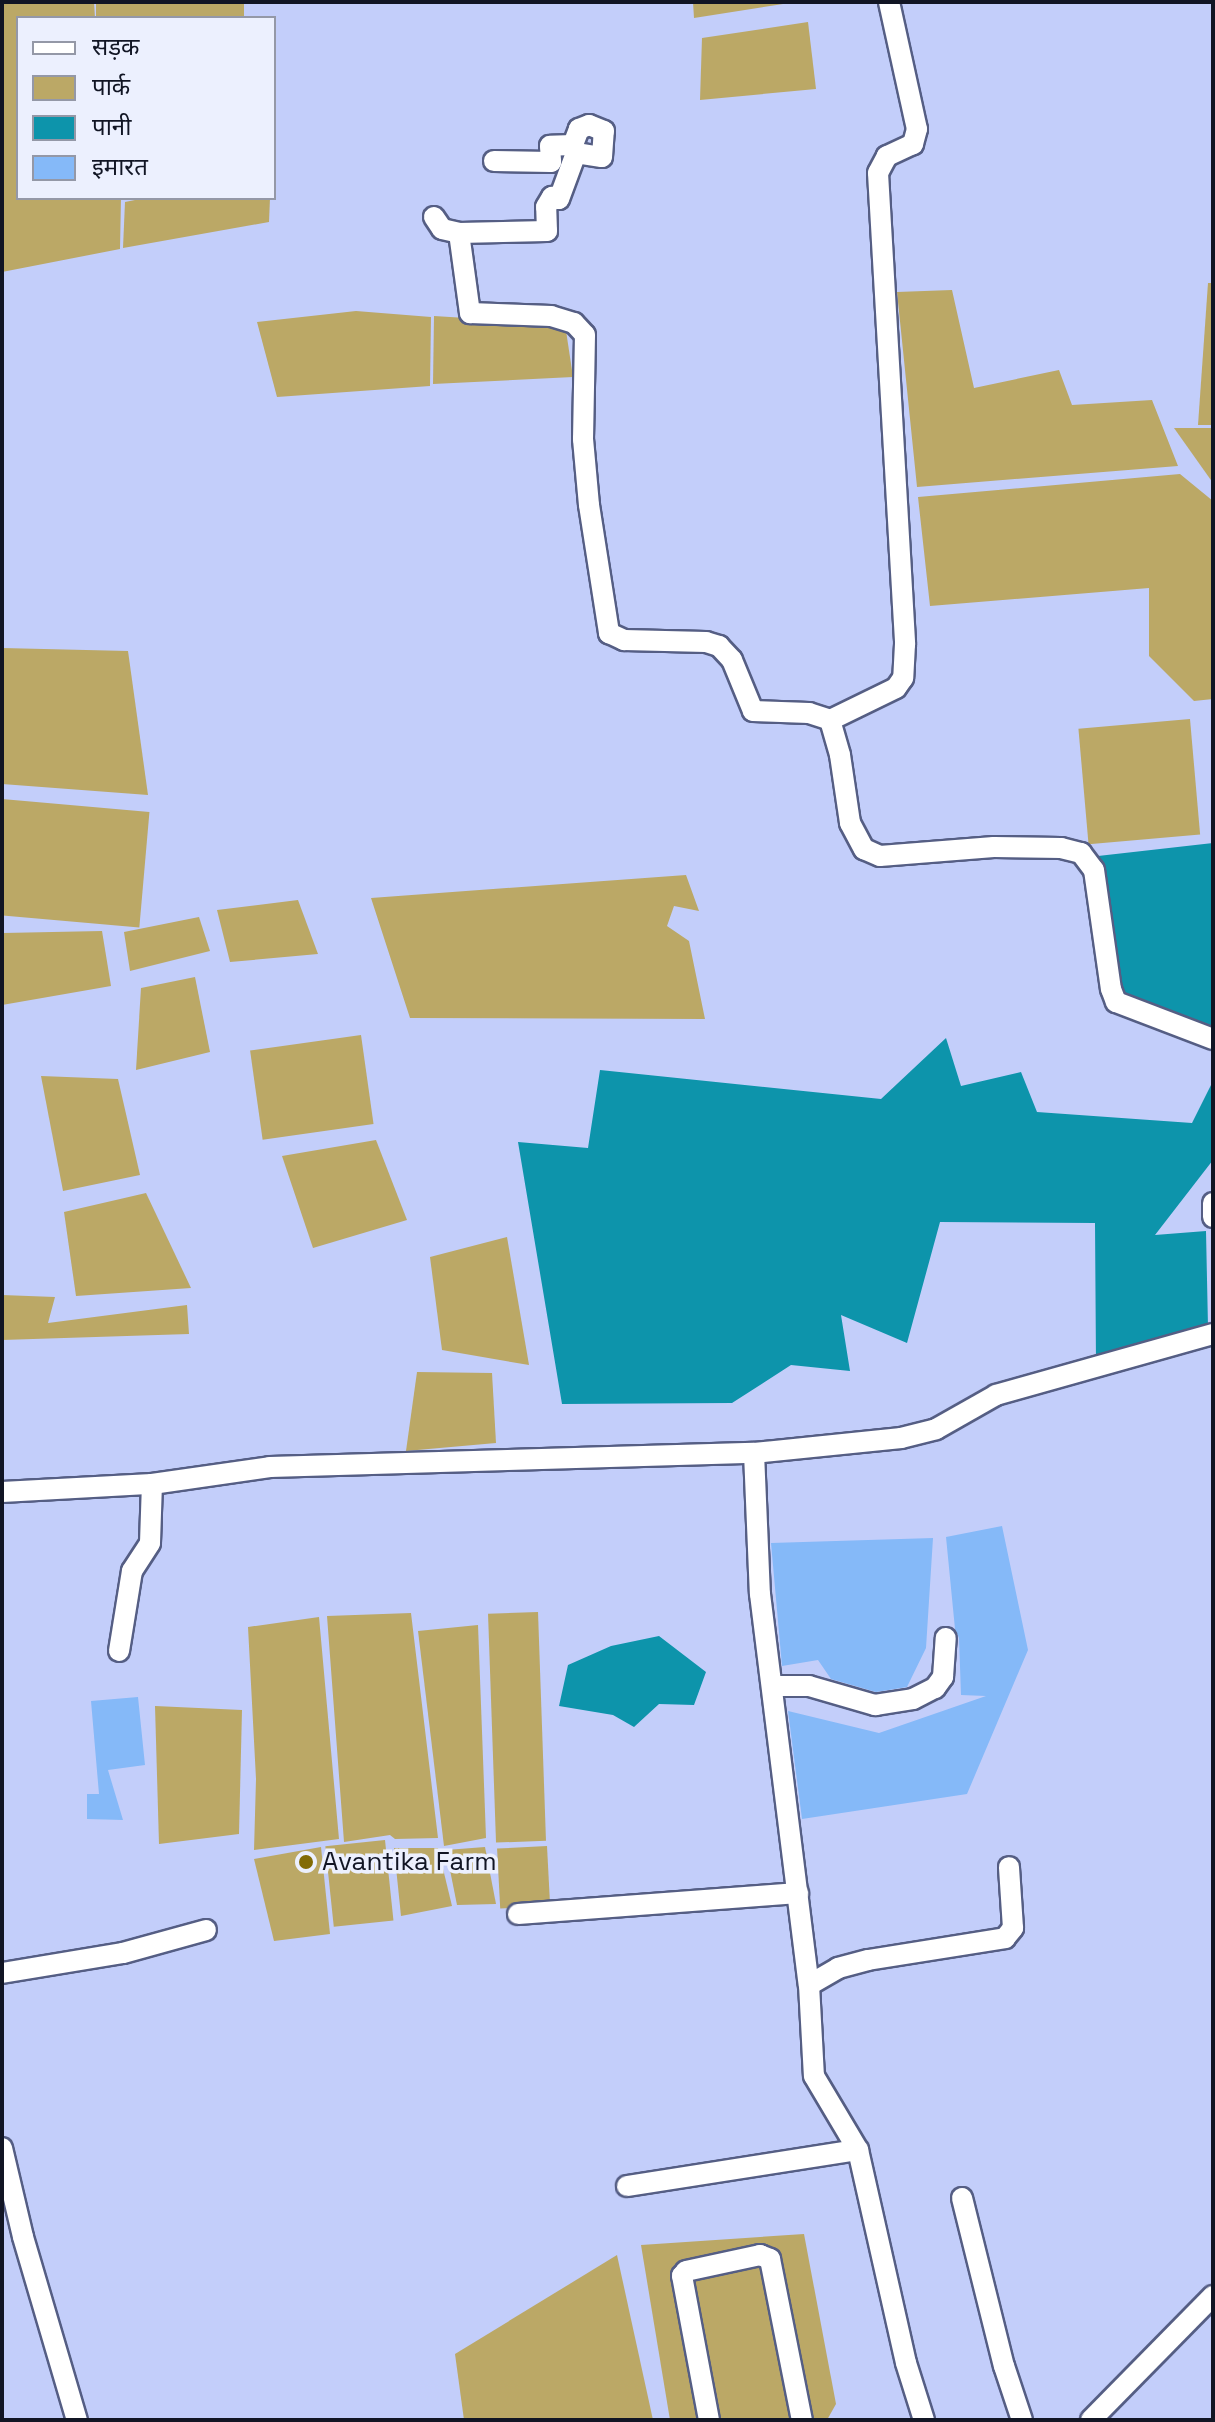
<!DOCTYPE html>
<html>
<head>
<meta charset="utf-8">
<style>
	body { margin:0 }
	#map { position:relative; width:1215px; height:2422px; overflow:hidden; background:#c3cefa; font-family:"Space Grotesk","Noto Sans Devanagari",sans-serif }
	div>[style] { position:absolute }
	.green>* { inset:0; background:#bba866; transform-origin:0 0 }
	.water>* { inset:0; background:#0d94ab }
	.building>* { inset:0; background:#85b9f8 }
	.roads { filter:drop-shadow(2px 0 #555e84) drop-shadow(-2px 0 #555e84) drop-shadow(0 2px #555e84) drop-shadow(0 -2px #555e84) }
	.street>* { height:20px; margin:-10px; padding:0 10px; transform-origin:10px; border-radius:10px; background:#fff }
	.dots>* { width:22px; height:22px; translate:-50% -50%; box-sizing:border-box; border:4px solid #ecf0fe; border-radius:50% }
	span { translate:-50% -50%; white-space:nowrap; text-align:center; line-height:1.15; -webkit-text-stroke:7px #ecf0fe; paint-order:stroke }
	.poi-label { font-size:26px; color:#111524 }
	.left { translate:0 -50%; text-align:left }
	.frame { position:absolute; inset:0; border:4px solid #111524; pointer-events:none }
	.legend { position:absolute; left:16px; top:16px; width:260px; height:184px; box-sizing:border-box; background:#ecf0fe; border:2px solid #9498a7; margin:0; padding:10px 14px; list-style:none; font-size:24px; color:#111524 }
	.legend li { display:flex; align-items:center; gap:16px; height:40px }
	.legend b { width:40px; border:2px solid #9498a7 }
</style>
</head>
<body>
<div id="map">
	<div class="green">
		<i style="clip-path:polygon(2px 2px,94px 2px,95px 18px,18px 18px,18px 198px,121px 198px,120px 249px,2px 272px)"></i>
		<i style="left:96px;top:2px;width:148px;height:16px"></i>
		<i style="clip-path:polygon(693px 2px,796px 2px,694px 18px)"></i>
		<i style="clip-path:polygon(808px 22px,816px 89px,700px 100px,702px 38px)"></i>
		<i style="clip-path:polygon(145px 198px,270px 198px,269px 222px,123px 248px,125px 202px)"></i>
		<i style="clip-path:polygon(1208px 283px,1213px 283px,1213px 425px,1198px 425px)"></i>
		<i style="clip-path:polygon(952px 290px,974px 388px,1059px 370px,1072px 405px,1152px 400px,1178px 466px,917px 487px,897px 292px)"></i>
		<i style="clip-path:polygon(356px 311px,431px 317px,430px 386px,277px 397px,257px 322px)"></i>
		<i style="clip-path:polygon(434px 316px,565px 324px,573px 377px,433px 384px)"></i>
		<i style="clip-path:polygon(1174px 428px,1213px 428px,1213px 483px)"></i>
		<i style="clip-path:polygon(1180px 474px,1213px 501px,1213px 699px,1194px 701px,1149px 656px,1149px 588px,930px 606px,918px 497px)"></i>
		<i style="clip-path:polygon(2px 648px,128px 651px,148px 795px,2px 784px)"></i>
		<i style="left:1190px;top:719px;width:116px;height:112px;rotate:85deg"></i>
		<i style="left:2px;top:799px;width:148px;height:116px;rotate:5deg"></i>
		<i style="clip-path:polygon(686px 875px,699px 911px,674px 906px,667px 926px,689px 941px,705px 1019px,410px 1018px,371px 898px)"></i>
		<i style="clip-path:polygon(298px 900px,318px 954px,230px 962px,217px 910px)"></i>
		<i style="clip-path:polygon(199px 917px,210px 951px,130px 971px,124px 932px)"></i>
		<i style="clip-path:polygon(102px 931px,111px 986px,2px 1005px,3px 933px)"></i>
		<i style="clip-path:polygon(195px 977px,210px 1052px,136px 1070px,141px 988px)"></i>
		<i style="left:361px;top:1035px;width:90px;height:112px;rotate:82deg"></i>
		<i style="clip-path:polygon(41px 1076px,118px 1079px,140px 1175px,63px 1191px)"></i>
		<i style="clip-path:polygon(376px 1140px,407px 1220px,313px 1248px,282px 1156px)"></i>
		<i style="clip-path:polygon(146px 1193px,191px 1288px,76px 1296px,64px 1212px)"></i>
		<i style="clip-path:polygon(507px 1237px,529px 1365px,442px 1350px,430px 1257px)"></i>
		<i style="clip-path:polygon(2px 1295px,55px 1297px,48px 1323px,187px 1305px,189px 1334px,2px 1340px)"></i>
		<i style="clip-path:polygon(417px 1372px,492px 1373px,496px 1443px,406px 1451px)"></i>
		<i style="left:538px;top:1612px;width:229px;height:50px;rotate:88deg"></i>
		<i style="clip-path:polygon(411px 1613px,438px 1838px,395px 1839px,390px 1835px,344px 1842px,327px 1616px)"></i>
		<i style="clip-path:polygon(319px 1617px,339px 1839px,254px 1850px,256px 1779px,248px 1627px)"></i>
		<i style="clip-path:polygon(478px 1625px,486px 1838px,444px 1846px,418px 1631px)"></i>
		<i style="clip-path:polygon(155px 1706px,242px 1710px,239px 1834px,159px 1844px)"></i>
		<i style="left:385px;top:1840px;width:81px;height:60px;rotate:84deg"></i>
		<i style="left:547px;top:1846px;width:60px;height:50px;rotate:87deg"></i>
		<i style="clip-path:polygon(321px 1847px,330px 1934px,274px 1941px,254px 1859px)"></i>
		<i style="clip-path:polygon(485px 1847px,496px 1904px,457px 1905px,446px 1850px)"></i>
		<i style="clip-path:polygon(394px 1848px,438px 1848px,452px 1906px,401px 1916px)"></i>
		<i style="clip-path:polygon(804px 2234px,836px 2404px,827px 2420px,670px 2420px,641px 2245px)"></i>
		<i style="clip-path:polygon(617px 2255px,653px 2420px,464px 2420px,455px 2354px)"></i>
	</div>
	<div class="water">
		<i style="clip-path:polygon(1213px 843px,1213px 1034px,1118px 1001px,1098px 856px)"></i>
		<i style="clip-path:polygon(946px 1038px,961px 1086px,1021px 1072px,1037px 1112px,1192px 1123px,1213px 1081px,1213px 1160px,1155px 1235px,1206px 1231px,1208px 1327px,1096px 1363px,1095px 1223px,940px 1222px,907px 1343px,841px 1315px,850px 1371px,791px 1365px,732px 1403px,562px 1404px,518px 1142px,588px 1148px,600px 1070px,881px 1099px)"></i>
		<i style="clip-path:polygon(659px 1636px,706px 1672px,694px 1705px,659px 1704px,634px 1727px,613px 1715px,559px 1706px,568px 1665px,611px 1646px)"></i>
	</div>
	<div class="building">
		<i style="clip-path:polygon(1002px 1526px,1028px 1650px,967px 1794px,802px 1819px,788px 1711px,879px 1733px,986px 1696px,961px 1695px,959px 1638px,955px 1629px,946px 1537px)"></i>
		<i style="clip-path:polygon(933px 1538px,926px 1648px,907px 1687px,876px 1692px,831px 1679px,818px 1660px,782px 1666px,771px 1543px)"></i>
		<i style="clip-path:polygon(138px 1697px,145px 1765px,108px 1770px,123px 1820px,87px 1819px,87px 1794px,99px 1794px,91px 1701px)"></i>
	</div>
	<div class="roads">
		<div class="street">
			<i style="left:889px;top:2px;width:130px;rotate:77.6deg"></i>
			<i style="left:917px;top:129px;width:16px;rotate:105deg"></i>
			<i style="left:913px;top:144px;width:29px;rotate:155deg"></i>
			<i style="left:887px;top:156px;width:19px;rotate:118deg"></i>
			<i style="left:878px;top:173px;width:472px;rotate:86.7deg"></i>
			<i style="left:905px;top:644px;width:34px;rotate:93deg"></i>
			<i style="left:903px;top:678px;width:12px;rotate:125deg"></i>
			<i style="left:896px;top:688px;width:73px;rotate:154.1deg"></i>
			<i style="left:830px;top:720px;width:36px;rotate:74deg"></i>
			<i style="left:840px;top:755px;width:69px;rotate:81.6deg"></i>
			<i style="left:850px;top:823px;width:30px;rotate:62deg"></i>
			<i style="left:864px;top:849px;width:17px;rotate:24deg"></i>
			<i style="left:880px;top:856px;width:114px;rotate:-4.5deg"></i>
			<i style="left:994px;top:847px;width:67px;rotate:0.9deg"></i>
			<i style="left:1061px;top:848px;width:21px;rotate:14deg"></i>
			<i style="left:1081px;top:853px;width:21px;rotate:53deg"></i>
			<i style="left:1094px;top:870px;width:120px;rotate:81.9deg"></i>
			<i style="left:1111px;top:989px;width:14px;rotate:69deg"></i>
			<i style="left:1116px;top:1002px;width:104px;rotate:20.9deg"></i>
			<i style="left:434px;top:217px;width:14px;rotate:56deg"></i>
			<i style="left:442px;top:229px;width:17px;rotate:13deg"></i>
			<i style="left:459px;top:233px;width:88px;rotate:-1.3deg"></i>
			<i style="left:547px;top:231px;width:24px;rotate:-92deg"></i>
			<i style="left:546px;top:207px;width:12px;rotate:-59deg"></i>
			<i style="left:552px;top:197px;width:7px;rotate:16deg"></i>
			<i style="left:559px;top:199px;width:49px;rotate:-69.7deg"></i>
			<i style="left:576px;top:153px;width:26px;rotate:9deg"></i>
			<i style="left:602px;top:157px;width:26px;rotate:-86deg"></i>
			<i style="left:604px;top:131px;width:16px;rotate:-158deg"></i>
			<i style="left:589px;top:125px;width:11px;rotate:158deg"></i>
			<i style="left:579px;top:129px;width:17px;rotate:111deg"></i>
			<i style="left:573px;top:145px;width:23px;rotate:178deg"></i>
			<i style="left:550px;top:146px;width:16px;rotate:86deg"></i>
			<i style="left:551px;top:162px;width:57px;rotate:-179deg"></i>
			<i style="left:459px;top:233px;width:81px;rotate:82.2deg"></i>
			<i style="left:470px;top:313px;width:81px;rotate:2.1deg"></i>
			<i style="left:551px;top:316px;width:24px;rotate:17deg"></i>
			<i style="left:574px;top:323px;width:16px;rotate:47deg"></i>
			<i style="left:585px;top:335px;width:104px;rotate:91.1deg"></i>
			<i style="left:583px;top:439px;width:66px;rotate:84.8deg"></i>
			<i style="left:589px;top:505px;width:130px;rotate:81.1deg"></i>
			<i style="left:609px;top:633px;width:17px;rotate:25deg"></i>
			<i style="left:624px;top:640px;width:82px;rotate:1.4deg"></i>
			<i style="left:706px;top:642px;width:14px;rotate:17deg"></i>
			<i style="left:719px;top:646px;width:19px;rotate:47deg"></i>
			<i style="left:732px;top:660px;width:55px;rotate:67.6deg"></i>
			<i style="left:753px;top:711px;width:56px;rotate:2deg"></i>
			<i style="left:809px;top:713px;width:22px;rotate:18deg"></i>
			<i style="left:1213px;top:1203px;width:14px;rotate:90deg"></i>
			<i style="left:754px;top:1453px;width:141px;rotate:87.6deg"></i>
			<i style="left:760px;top:1594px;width:394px;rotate:82.9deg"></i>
			<i style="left:809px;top:1985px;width:91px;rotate:86.9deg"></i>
			<i style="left:814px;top:2076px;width:86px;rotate:59.3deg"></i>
			<i style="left:858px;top:2150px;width:218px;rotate:77.3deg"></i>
			<i style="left:906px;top:2363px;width:60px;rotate:72.5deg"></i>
			<i style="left:2px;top:1492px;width:150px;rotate:-3.1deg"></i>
			<i style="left:152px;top:1484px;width:119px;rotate:-8.2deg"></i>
			<i style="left:270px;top:1467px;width:484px;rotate:-1.7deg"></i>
			<i style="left:754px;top:1453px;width:148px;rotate:-5.8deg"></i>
			<i style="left:901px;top:1438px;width:36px;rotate:-14deg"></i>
			<i style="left:936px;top:1429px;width:69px;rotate:-29.5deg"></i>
			<i style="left:996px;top:1395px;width:225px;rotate:-15.7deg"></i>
			<i style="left:119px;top:1651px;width:81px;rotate:-80.8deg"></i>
			<i style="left:132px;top:1571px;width:33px;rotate:-57deg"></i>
			<i style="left:150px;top:1543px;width:59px;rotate:-88.1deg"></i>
			<i style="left:774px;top:1686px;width:35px"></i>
			<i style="left:809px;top:1686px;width:69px;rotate:16.1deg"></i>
			<i style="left:875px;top:1705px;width:38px;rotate:-9deg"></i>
			<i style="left:913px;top:1699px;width:25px;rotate:-27deg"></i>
			<i style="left:935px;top:1688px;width:14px;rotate:-54deg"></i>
			<i style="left:943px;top:1677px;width:39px;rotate:-86deg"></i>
			<i style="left:518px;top:1914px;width:281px;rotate:-4.3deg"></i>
			<i style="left:2px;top:1973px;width:123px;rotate:-9.4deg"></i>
			<i style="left:123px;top:1953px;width:86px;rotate:-15.5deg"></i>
			<i style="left:809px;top:1985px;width:34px;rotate:-30deg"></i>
			<i style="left:838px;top:1968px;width:31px;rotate:-15deg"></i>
			<i style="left:868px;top:1960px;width:139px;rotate:-9.1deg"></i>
			<i style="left:1005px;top:1938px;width:13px;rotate:-51deg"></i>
			<i style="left:1013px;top:1928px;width:61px;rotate:-93.8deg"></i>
			<i style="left:2px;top:2148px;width:91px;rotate:76.7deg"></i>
			<i style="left:23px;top:2237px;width:191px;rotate:73.6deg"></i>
			<i style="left:627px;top:2186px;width:234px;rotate:-8.9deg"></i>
			<i style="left:962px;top:2198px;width:173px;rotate:76deg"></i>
			<i style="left:1004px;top:2366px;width:57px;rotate:71.6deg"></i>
			<i style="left:709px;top:2420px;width:147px;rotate:-100.6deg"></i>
			<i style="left:682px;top:2276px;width:6px;rotate:-51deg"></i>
			<i style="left:686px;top:2271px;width:76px;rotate:-12.2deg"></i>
			<i style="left:760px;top:2255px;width:11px;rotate:22deg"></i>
			<i style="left:770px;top:2259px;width:164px;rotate:78.8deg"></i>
			<i style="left:1091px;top:2420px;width:174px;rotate:-45.5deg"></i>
		</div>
	</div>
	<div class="dots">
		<i style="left:306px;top:1862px;background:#826b06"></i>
	</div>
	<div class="poi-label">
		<span class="left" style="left:322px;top:1862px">Avantika Farm</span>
	</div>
	<div class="frame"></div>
	<ul class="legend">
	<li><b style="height:10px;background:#fff"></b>सड़क</li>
	<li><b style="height:22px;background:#bba866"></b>पार्क</li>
	<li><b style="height:22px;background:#0d94ab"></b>पानी</li>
	<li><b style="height:22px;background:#85b9f8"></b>इमारत</li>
	</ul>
</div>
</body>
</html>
